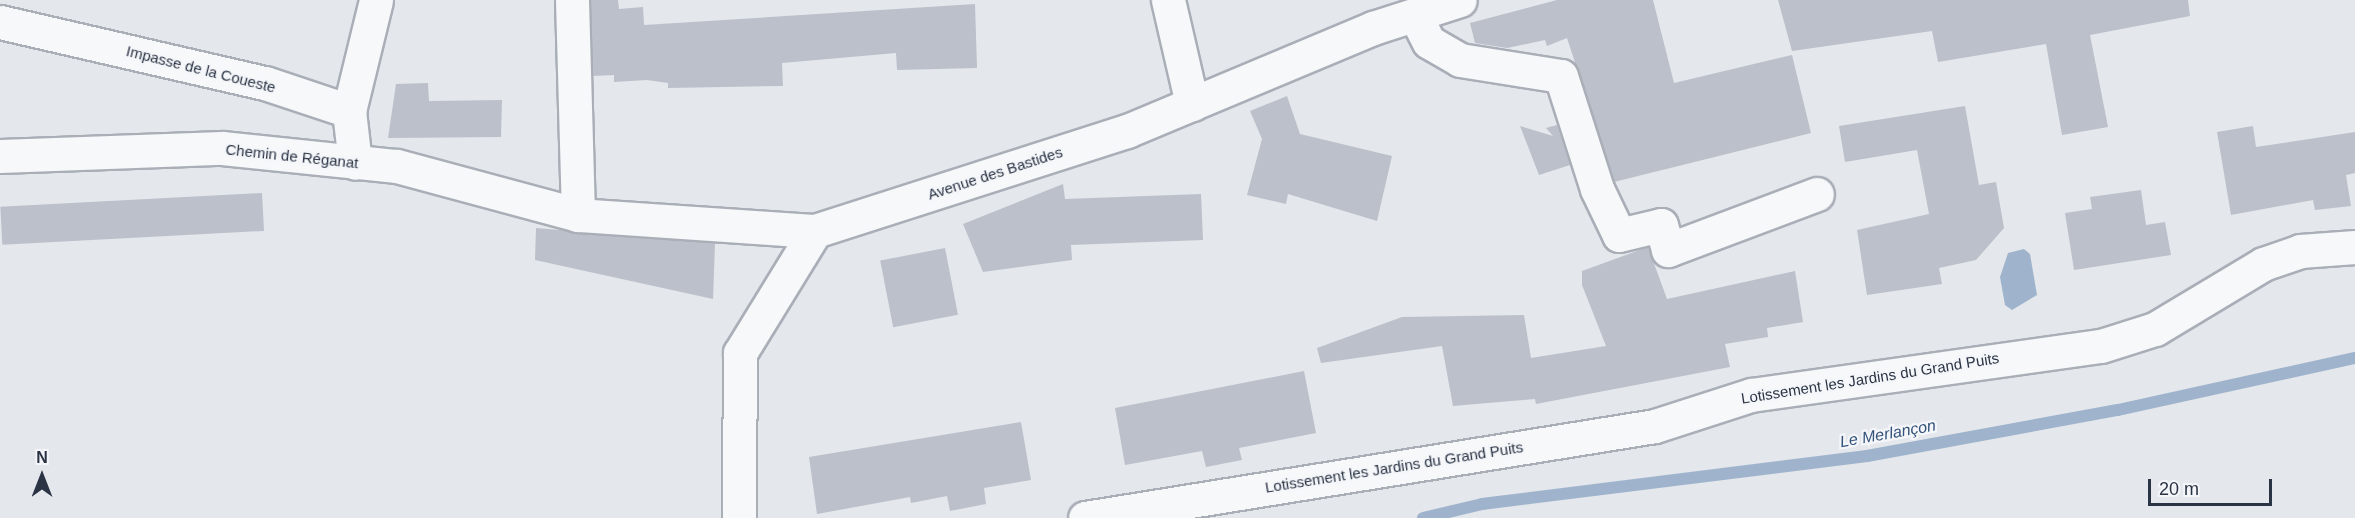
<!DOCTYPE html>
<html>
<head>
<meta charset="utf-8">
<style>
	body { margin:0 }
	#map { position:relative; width:2355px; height:518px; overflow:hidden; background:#e4e7ec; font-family:Arial,sans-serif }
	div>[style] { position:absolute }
	.water>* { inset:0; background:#9fb4cc }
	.stream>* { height:12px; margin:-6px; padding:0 6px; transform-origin:6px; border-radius:6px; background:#9fb4cc }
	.building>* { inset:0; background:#bbc0ca; transform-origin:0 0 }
	.roads { filter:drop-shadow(2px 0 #a9aeb7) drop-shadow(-2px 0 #a9aeb7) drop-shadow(0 2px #a9aeb7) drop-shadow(0 -2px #a9aeb7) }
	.minor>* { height:33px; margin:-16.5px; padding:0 16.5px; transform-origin:16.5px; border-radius:16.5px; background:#f7f8fa }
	span { translate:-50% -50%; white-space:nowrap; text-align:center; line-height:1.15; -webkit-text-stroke:4.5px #f4f6f9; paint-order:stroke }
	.street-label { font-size:15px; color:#2b3445 }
	.water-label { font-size:16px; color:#34527a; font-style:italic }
	.north { position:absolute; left:12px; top:446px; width:60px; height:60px; -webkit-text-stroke:4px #f4f6f9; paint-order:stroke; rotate:0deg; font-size:16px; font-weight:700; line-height:24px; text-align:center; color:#2b3445 }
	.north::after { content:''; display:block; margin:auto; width:21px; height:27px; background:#2b3445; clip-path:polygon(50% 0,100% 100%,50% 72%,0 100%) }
	.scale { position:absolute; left:2148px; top:479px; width:124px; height:27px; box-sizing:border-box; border:3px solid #2b3445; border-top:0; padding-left:8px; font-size:18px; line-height:21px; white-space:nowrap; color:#2b3445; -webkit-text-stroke:4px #f4f6f9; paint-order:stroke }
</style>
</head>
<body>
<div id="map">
	<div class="water">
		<i style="clip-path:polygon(2024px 249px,2030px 254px,2037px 295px,2012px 310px,2005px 305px,2000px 277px,2008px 253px)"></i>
	</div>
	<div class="stream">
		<i style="left:1423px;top:518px;width:61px;rotate:-13.3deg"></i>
		<i style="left:1482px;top:504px;width:388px;rotate:-7.1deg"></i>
		<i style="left:1867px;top:456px;width:255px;rotate:-10.4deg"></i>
		<i style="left:2118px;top:410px;width:243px;rotate:-12.4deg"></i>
	</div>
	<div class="building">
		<i style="clip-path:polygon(591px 0,618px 0,619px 9px,643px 7px,644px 25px,975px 4px,977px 68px,897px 70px,896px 53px,782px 63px,783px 86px,668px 88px,668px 83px,647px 80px,614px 82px,614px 75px,593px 76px)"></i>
		<i style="clip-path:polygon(1557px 0,1653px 0,1674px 83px,1792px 55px,1811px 133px,1614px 182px,1567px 38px,1547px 46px,1545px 40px,1507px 48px,1475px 43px,1470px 23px)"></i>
		<i style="clip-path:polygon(1778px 0,2188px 0,2190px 16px,2090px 35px,2108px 127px,2062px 135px,2046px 44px,1938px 62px,1932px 31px,1792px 51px)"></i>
		<i style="clip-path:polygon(428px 83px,429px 101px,502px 100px,501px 137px,388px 138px,396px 84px)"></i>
		<i style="clip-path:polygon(1287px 96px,1300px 134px,1392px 156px,1377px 221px,1288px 194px,1286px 204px,1247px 195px,1262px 139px,1250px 111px)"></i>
		<i style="clip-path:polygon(1965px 106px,1979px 185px,1996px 182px,2004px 228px,1976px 260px,1939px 268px,1942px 284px,1867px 295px,1857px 230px,1929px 214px,1917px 150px,1845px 162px,1839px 126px)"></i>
		<i style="clip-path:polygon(1557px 125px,1570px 165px,1539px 175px,1520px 126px,1553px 136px,1546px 128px)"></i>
		<i style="clip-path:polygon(2253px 126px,2256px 147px,2355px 132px,2355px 173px,2346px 175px,2351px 206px,2315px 210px,2313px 200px,2231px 215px,2217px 132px)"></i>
		<i style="clip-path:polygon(1063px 184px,1065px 199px,1201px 194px,1203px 240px,1071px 245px,1072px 260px,983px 272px,963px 224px)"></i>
		<i style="clip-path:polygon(2141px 190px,2146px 225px,2165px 222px,2171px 255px,2074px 270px,2065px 213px,2092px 209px,2090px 197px)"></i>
		<i style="left:262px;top:193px;width:38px;height:262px;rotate:87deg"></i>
		<i style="clip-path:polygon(536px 228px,715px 243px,713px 299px,535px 260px)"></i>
		<i style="clip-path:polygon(1648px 247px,1667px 299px,1795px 271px,1803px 322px,1767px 328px,1768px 337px,1725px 344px,1730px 367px,1536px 404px,1535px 399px,1453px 406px,1442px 346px,1321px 363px,1317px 348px,1402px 317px,1524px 315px,1531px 358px,1606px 346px,1582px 285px,1582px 271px)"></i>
		<i style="left:945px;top:248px;width:68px;height:66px;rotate:79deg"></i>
		<i style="clip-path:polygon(1304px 371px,1316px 433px,1239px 448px,1242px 460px,1206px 467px,1202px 451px,1125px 465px,1115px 408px)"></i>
		<i style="clip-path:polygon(1021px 422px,1031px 480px,984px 488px,986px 504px,950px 511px,947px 496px,911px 503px,910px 497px,817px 514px,809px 457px)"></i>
	</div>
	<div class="roads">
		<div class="minor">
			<i style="left:572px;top:0;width:215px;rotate:88.4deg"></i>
			<i style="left:1168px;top:0;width:107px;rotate:77deg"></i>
			<i style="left:1415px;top:15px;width:30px;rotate:63deg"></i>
			<i style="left:1429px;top:42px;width:36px;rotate:30deg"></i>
			<i style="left:1460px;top:60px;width:102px;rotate:9deg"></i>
			<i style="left:1561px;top:76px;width:119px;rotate:72.3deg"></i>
			<i style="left:1597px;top:189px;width:51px;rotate:64.4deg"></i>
			<i style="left:1619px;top:235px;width:43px;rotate:-13.4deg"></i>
			<i style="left:1661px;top:225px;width:26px;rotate:74deg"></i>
			<i style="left:1668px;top:250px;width:159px;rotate:-20.6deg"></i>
			<i style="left:0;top:22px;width:272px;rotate:13deg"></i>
			<i style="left:265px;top:83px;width:89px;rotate:18.4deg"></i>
			<i style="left:349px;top:111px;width:52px;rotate:83.4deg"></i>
			<i style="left:349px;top:111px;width:114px;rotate:-76.3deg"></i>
			<i style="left:0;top:156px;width:222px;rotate:-2.1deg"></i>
			<i style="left:222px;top:148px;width:176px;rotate:5.9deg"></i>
			<i style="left:397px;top:166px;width:188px;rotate:15.1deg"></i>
			<i style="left:578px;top:215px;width:238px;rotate:3.9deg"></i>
			<i style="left:739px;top:518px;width:165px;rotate:-89.7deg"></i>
			<i style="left:740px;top:353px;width:143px;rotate:-58.4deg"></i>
			<i style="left:815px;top:231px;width:328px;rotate:-17.8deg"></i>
			<i style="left:1127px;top:131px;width:267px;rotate:-22.7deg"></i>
			<i style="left:1373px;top:28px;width:91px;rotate:-17.8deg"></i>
			<i style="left:1085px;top:518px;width:577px;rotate:-9.17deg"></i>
			<i style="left:1655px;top:426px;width:101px;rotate:-17.9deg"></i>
			<i style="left:1751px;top:395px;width:353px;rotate:-8deg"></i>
			<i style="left:2101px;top:346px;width:57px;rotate:-17.5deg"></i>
			<i style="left:2155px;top:329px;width:126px;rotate:-31deg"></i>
			<i style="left:2263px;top:264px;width:39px;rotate:-19deg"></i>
			<i style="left:2300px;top:251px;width:55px;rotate:-4.2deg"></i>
		</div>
	</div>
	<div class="street-label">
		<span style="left:201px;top:69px;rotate:14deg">Impasse de la Coueste</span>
		<span style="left:292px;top:156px;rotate:6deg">Chemin de Réganat</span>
		<span style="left:995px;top:173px;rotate:-18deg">Avenue des Bastides</span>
		<span style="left:1870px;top:378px;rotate:-9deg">Lotissement les Jardins du Grand Puits</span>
		<span style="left:1394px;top:467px;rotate:-9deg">Lotissement les Jardins du Grand Puits</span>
	</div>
	<div class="water-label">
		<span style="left:1888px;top:434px;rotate:-10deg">Le Merlançon</span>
	</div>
	<div class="north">N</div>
	<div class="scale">20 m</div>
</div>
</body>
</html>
